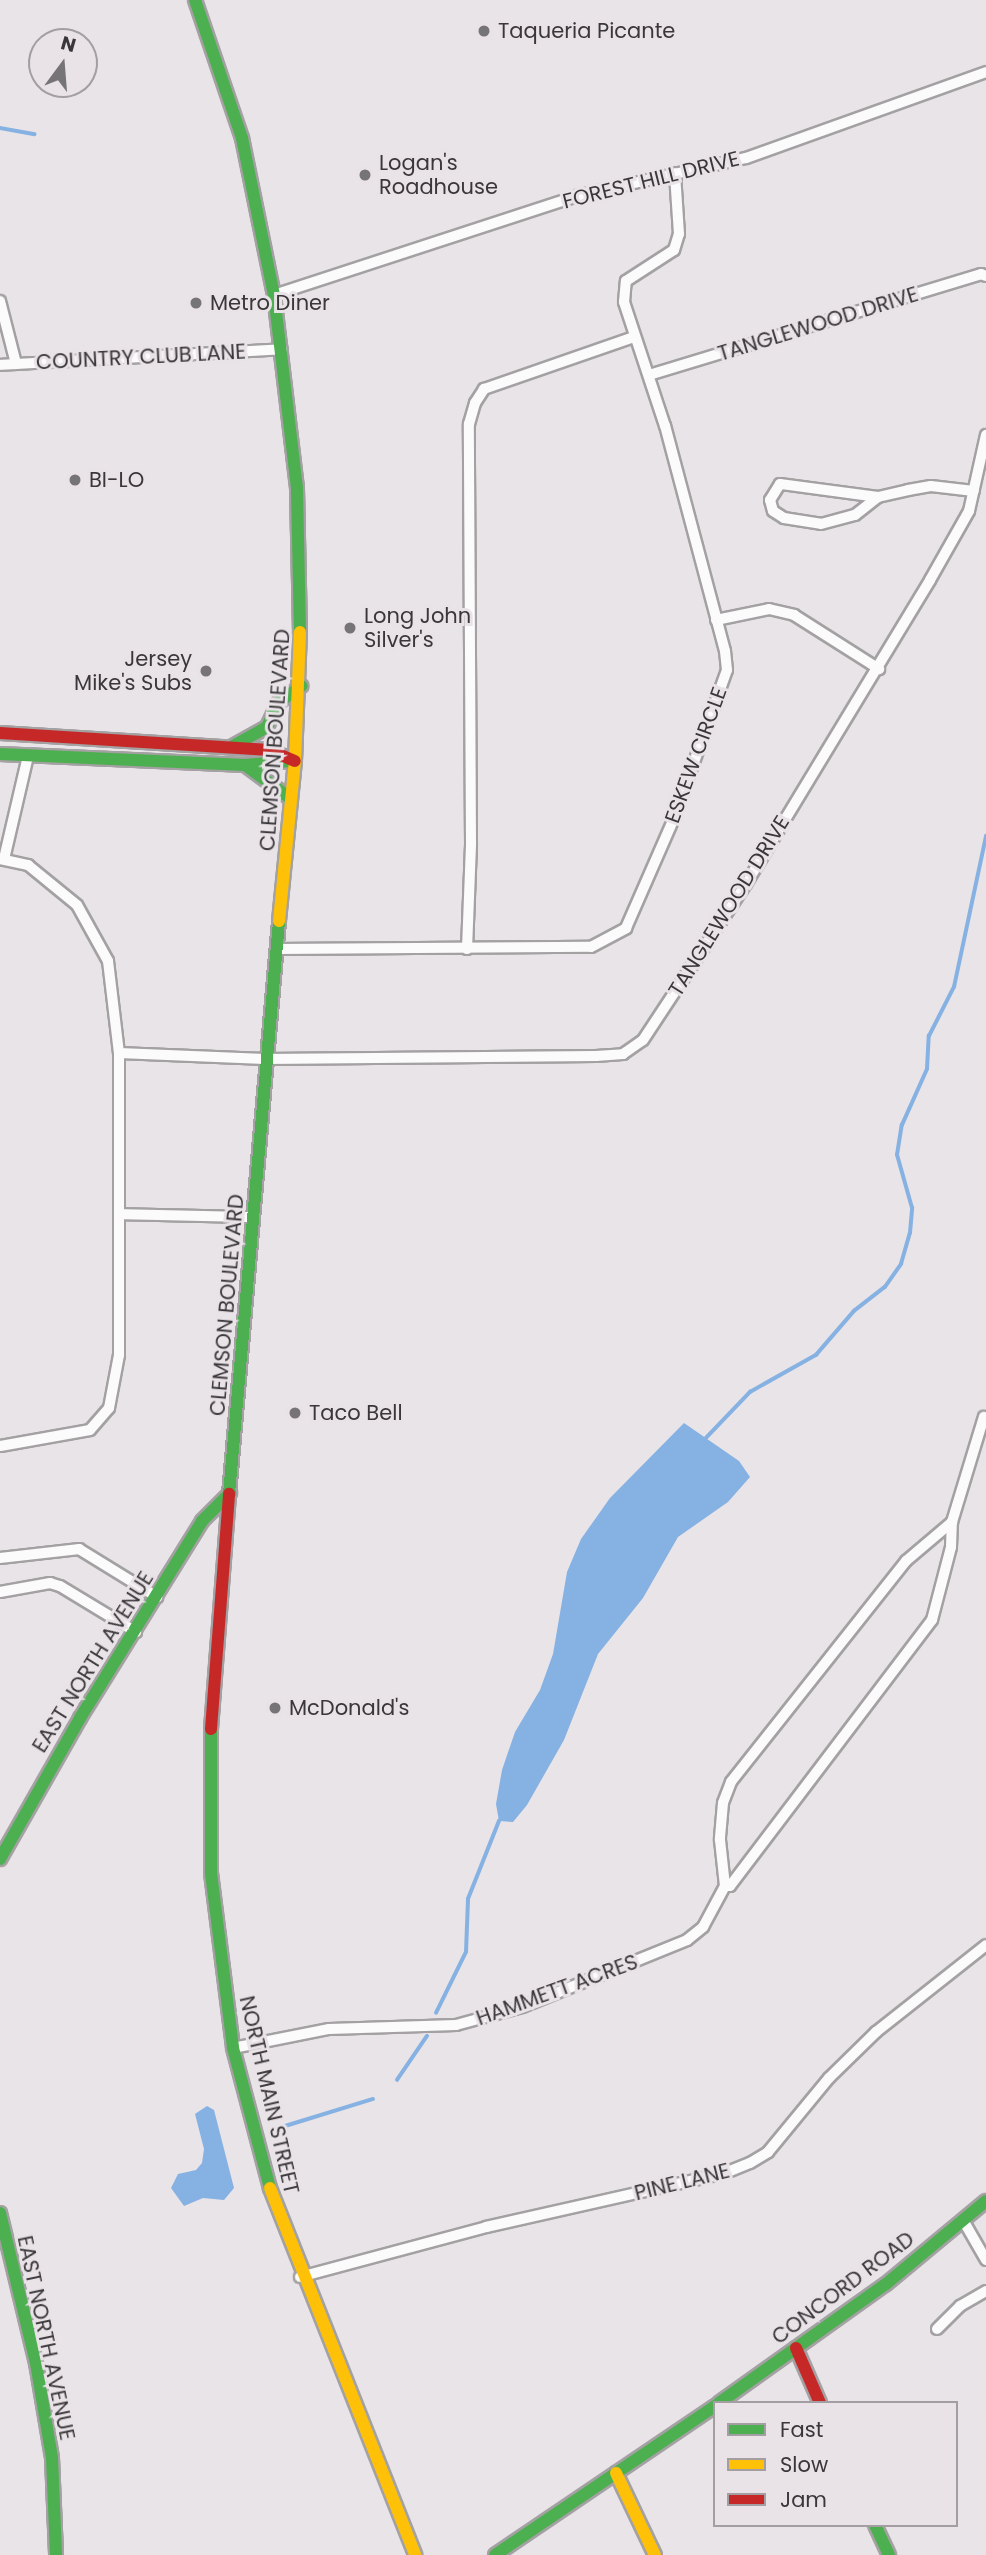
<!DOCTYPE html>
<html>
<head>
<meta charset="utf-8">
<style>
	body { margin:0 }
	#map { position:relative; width:986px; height:2555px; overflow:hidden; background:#e8e4e7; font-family:Poppins,sans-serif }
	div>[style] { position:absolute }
	.water>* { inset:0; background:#86b1e3 }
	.stream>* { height:3.5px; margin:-1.75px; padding:0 1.75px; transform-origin:1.75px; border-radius:1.75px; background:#86b1e3 }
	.roads { filter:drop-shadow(2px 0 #a4a1a3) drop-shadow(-2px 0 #a4a1a3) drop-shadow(0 2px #a4a1a3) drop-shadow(0 -2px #a4a1a3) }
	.street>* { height:10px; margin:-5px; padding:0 5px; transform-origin:5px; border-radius:5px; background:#fcfbfb }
	.fast>* { height:12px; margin:-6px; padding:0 6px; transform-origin:6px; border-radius:6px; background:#4caf50 }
	.slow>* { height:12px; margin:-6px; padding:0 6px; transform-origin:6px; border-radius:6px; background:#ffc107 }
	.jam>* { height:12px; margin:-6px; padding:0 6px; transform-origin:6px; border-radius:6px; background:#c62828 }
	.dots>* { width:19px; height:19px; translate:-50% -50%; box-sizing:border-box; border:4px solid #e9e3e8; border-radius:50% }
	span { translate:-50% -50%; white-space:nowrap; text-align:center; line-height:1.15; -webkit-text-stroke:6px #e9e3e8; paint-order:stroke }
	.poi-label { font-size:21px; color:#393739 }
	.left { translate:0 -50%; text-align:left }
	.right { translate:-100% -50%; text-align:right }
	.street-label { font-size:21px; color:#393739 }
	.legend { position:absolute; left:713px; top:2401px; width:245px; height:126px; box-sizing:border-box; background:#e9e3e8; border:2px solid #a39ea2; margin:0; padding:9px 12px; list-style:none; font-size:21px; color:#393739 }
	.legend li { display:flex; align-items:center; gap:14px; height:35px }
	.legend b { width:35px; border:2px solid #a39ea2 }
	.north { position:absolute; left:28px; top:28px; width:70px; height:70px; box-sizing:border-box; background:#e9e3e8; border:2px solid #a39ea2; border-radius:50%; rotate:16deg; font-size:19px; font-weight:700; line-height:28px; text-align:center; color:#393739 }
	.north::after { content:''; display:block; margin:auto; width:24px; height:32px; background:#767476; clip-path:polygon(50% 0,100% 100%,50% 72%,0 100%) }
</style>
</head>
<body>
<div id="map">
	<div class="water">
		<i style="clip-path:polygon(684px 1423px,739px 1461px,750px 1477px,728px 1502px,678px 1537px,643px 1598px,598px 1654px,564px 1740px,527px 1805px,513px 1822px,499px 1821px,496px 1804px,502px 1770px,515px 1732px,540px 1690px,553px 1654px,567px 1572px,581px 1539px,610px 1498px)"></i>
		<i style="clip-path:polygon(207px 2106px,214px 2110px,234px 2188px,224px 2200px,203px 2198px,184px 2206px,171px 2188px,178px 2174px,196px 2170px,202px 2163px,204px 2149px,195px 2114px)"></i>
	</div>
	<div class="stream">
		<i style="left:0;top:128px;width:35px;rotate:10deg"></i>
		<i style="left:706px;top:1438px;width:64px;rotate:-46.3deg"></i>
		<i style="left:750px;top:1392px;width:76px;rotate:-29.3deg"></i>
		<i style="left:816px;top:1355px;width:58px;rotate:-49.2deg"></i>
		<i style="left:854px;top:1311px;width:39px;rotate:-38deg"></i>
		<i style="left:885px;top:1287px;width:28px;rotate:-55deg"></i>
		<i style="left:901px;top:1264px;width:32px;rotate:-74deg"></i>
		<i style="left:910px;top:1233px;width:25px;rotate:-85deg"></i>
		<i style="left:912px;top:1208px;width:55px;rotate:-105.8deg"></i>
		<i style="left:897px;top:1155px;width:30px;rotate:-81deg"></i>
		<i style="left:902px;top:1125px;width:61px;rotate:-65.9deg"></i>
		<i style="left:927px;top:1069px;width:33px;rotate:-87deg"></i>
		<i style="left:929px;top:1036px;width:55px;rotate:-63deg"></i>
		<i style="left:954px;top:987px;width:154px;rotate:-78deg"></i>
		<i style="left:436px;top:2013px;width:68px;rotate:-63.8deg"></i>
		<i style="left:466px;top:1952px;width:53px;rotate:-87.8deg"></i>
		<i style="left:468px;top:1899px;width:84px;rotate:-68.3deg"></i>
		<i style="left:397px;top:2080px;width:53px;rotate:-55.7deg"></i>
		<i style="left:282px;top:2127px;width:95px;rotate:-17.1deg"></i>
	</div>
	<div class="roads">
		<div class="street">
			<i style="left:274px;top:295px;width:318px;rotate:-18.1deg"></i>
			<i style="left:576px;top:196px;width:174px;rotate:-12.6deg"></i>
			<i style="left:746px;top:158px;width:255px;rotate:-19.7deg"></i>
			<i style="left:0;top:301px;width:65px;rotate:75.7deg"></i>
			<i style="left:0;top:365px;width:282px;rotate:-3.2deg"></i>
			<i style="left:649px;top:375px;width:347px;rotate:-16.9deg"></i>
			<i style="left:981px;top:274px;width:5px;rotate:22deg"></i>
			<i style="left:878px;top:497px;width:99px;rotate:-172.4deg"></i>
			<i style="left:780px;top:484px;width:19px;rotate:122deg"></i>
			<i style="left:770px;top:500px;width:11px;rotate:75deg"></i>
			<i style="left:773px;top:511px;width:13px;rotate:32deg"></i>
			<i style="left:784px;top:518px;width:37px;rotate:9deg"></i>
			<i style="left:821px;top:524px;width:35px;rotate:-15deg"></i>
			<i style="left:855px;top:515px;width:29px;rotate:-38deg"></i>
			<i style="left:878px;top:497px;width:31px;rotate:-13deg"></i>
			<i style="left:908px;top:490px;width:23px;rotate:-10deg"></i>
			<i style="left:931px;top:486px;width:43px;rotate:6.6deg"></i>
			<i style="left:716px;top:620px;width:54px;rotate:-11.7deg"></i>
			<i style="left:769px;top:609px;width:26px;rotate:13deg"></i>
			<i style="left:794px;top:615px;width:101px;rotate:32.4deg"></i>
			<i style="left:0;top:859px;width:29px;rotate:12deg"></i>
			<i style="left:28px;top:865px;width:63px;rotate:39.2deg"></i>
			<i style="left:77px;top:905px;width:64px;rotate:61deg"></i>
			<i style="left:108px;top:961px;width:93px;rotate:83.2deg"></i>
			<i style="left:119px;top:1053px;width:302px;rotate:90deg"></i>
			<i style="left:119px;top:1355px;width:54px;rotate:100.7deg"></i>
			<i style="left:109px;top:1408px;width:29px;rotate:131deg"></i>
			<i style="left:90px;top:1430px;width:91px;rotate:169.9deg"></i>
			<i style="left:4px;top:859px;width:106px;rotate:-76.9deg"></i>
			<i style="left:276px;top:949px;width:315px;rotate:-0.4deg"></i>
			<i style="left:591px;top:947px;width:40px;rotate:-28deg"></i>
			<i style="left:626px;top:928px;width:120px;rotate:-66.4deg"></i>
			<i style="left:674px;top:818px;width:157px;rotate:-70.3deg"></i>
			<i style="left:727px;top:670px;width:19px;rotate:-96deg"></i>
			<i style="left:725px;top:651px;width:233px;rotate:-104.9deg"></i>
			<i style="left:665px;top:426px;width:131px;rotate:-108.3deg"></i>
			<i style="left:624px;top:302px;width:21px;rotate:-85deg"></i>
			<i style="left:626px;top:281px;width:57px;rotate:-32.9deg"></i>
			<i style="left:674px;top:250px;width:17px;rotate:-73deg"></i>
			<i style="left:679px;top:234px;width:61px;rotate:-93.8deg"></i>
			<i style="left:467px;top:949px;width:106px;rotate:-87.8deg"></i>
			<i style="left:471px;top:843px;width:419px;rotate:-90.3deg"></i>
			<i style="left:469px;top:424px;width:22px;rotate:-74deg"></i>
			<i style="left:475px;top:403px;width:17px;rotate:-57deg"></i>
			<i style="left:484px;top:389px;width:159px;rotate:-19.1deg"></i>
			<i style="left:119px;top:1053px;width:146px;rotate:2.4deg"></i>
			<i style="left:265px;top:1059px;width:331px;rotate:-0.5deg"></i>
			<i style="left:596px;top:1056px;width:27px;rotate:-4deg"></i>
			<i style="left:623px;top:1054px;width:24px;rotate:-35deg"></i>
			<i style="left:643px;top:1040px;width:187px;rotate:-56.6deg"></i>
			<i style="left:746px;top:884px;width:355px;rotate:-58.8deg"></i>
			<i style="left:930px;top:580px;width:79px;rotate:-60.5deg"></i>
			<i style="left:969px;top:511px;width:78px;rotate:-77.4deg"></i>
			<i style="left:119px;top:1214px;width:134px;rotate:1.3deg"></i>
			<i style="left:952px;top:1522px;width:60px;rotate:139.7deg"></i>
			<i style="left:906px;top:1561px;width:282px;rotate:128.4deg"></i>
			<i style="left:731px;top:1782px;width:22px;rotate:111deg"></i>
			<i style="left:723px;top:1803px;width:37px;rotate:95deg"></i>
			<i style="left:720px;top:1840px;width:46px;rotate:83.8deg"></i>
			<i style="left:725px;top:1886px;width:5px"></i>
			<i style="left:730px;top:1886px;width:334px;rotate:-52.8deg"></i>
			<i style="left:932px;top:1620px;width:75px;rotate:-75.4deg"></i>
			<i style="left:951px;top:1547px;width:25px;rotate:-88deg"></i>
			<i style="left:952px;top:1522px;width:110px;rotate:-73.1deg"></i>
			<i style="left:0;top:1558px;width:80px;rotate:-6.5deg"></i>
			<i style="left:79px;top:1549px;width:92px;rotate:31.6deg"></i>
			<i style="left:0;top:1592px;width:51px;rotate:-10.2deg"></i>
			<i style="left:50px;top:1583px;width:10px;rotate:17deg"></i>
			<i style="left:60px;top:1586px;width:89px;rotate:31.2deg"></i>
			<i style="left:233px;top:2048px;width:98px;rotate:-11.2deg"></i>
			<i style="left:329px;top:2029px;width:127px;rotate:-1.8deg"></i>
			<i style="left:456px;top:2025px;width:68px;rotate:-15.3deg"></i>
			<i style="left:522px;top:2007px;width:178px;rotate:-22.1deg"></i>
			<i style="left:687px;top:1940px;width:21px;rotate:-39deg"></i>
			<i style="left:703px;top:1927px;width:47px;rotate:-61.8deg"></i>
			<i style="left:963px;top:2220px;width:46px;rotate:60.1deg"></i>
			<i style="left:300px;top:2277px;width:193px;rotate:-15deg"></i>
			<i style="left:486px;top:2227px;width:245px;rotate:-12.7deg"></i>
			<i style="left:725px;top:2173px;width:27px;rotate:-22deg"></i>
			<i style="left:750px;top:2163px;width:21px;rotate:-31deg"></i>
			<i style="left:768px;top:2152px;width:96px;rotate:-50.5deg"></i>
			<i style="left:829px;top:2078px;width:66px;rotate:-44.4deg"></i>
			<i style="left:876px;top:2032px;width:140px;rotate:-38.3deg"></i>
			<i style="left:937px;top:2329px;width:33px;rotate:-45deg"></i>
			<i style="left:960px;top:2306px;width:30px;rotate:-30deg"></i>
		</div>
		<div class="fast">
			<i style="left:195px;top:0;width:146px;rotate:71.2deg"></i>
			<i style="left:242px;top:138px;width:160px;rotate:78.5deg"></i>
			<i style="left:274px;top:295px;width:195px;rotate:83.2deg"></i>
			<i style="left:297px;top:489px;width:143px;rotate:88.8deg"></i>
			<i style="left:233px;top:746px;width:39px;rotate:-29deg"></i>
			<i style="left:267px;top:727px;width:26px;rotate:-65deg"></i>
			<i style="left:278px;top:703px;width:29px;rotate:-36deg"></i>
			<i style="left:0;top:754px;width:245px;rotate:2.6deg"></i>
			<i style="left:245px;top:765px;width:45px;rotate:-5.1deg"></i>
			<i style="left:245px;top:765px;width:57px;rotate:36.5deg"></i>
			<i style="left:229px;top:1494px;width:575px;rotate:-85.01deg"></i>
			<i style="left:211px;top:1729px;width:144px;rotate:90deg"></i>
			<i style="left:211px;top:1873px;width:176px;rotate:82.8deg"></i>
			<i style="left:233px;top:2048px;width:145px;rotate:75.2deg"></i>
			<i style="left:0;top:1859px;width:162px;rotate:-60.4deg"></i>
			<i style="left:80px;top:1718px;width:232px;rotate:-58.2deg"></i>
			<i style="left:202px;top:1521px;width:40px;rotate:-45deg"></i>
			<i style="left:0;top:2213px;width:154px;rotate:76.5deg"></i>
			<i style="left:36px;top:2363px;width:96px;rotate:80.4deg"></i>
			<i style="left:52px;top:2458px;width:97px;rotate:87.6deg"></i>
			<i style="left:719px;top:2403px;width:205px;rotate:-35.5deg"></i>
			<i style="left:886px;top:2284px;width:130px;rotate:-39.7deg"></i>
			<i style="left:875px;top:2525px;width:33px;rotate:65deg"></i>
			<i style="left:495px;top:2555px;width:266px;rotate:-34.1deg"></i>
		</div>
		<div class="slow">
			<i style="left:279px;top:921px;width:161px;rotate:-84.3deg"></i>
			<i style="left:295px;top:761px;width:129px;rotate:-87.8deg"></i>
			<i style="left:270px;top:2188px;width:395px;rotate:68.4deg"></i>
			<i style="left:616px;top:2473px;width:91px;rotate:64.6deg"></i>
		</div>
		<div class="jam">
			<i style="left:0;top:733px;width:270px;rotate:3.6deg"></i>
			<i style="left:269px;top:750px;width:28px;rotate:23deg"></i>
			<i style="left:211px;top:1729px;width:236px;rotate:-85.6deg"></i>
			<i style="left:796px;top:2348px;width:60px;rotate:66.4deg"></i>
		</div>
	</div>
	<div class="dots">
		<i style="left:484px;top:31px;background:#767476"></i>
		<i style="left:365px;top:175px;background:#767476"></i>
		<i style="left:196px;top:303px;background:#767476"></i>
		<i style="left:75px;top:480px;background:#767476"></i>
		<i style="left:350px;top:628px;background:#767476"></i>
		<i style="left:206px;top:671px;background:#767476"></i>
		<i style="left:295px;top:1413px;background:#767476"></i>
		<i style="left:275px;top:1708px;background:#767476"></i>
	</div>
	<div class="poi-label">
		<span class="left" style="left:498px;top:31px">Taqueria Picante</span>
		<span class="left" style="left:379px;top:175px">Logan's<br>Roadhouse</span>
		<span class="left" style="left:210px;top:303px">Metro Diner</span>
		<span class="left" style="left:89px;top:480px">BI-LO</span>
		<span class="left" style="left:364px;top:628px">Long John<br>Silver's</span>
		<span class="right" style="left:192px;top:671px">Jersey<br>Mike's Subs</span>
		<span class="left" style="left:309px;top:1413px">Taco Bell</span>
		<span class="left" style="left:289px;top:1708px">McDonald's</span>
	</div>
	<div class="street-label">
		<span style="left:651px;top:180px;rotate:-14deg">FOREST HILL DRIVE</span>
		<span style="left:818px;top:324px;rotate:-17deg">TANGLEWOOD DRIVE</span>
		<span style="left:141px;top:357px;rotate:-3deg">COUNTRY CLUB LANE</span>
		<span style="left:275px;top:740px;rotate:-86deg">CLEMSON BOULEVARD</span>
		<span style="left:696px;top:755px;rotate:-70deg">ESKEW CIRCLE</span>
		<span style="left:729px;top:906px;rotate:-58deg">TANGLEWOOD DRIVE</span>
		<span style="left:227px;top:1305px;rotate:-85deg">CLEMSON BOULEVARD</span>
		<span style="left:93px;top:1662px;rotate:-58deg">EAST NORTH AVENUE</span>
		<span style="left:557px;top:1990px;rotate:-20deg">HAMMETT ACRES</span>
		<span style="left:269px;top:2095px;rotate:77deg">NORTH MAIN STREET</span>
		<span style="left:682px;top:2182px;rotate:-14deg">PINE LANE</span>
		<span style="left:843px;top:2288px;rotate:-37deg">CONCORD ROAD</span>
		<span style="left:46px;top:2338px;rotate:78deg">EAST NORTH AVENUE</span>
	</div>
	<ul class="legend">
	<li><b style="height:9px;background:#4caf50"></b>Fast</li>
	<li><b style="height:9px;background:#ffc107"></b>Slow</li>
	<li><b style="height:9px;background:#c62828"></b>Jam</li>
	</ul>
	<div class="north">N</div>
</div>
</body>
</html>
